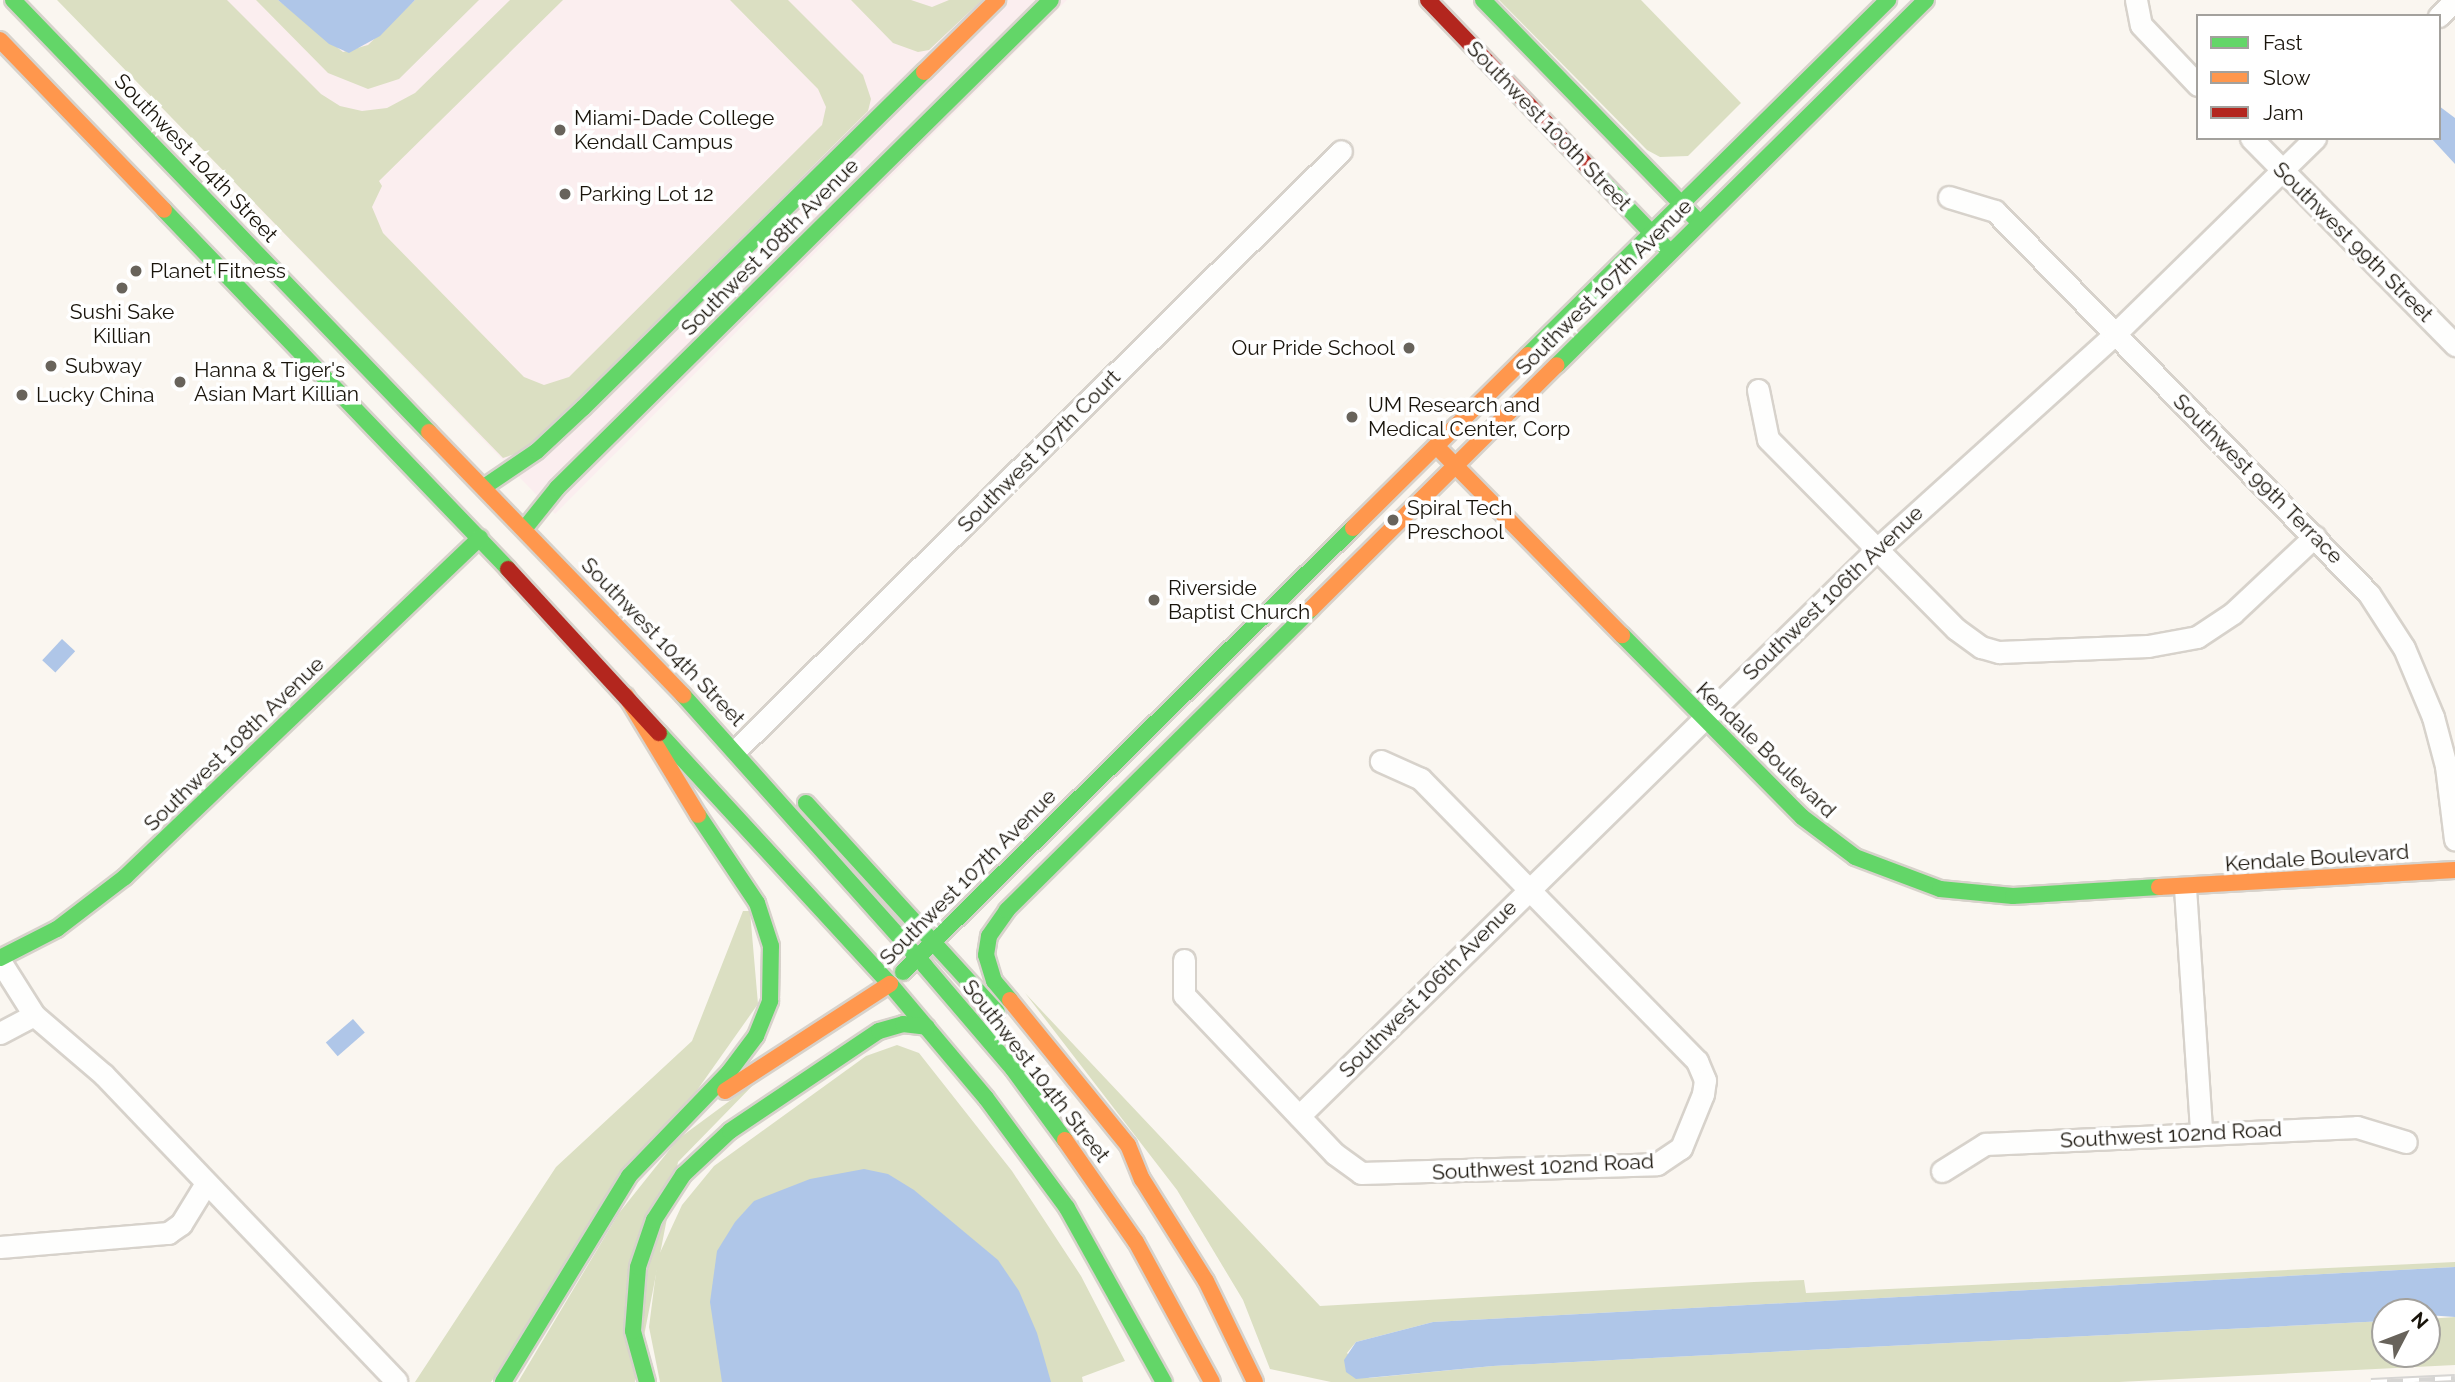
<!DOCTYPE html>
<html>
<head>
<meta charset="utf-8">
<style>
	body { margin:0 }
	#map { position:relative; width:2455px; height:1382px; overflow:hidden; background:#faf6f0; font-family:Raleway,sans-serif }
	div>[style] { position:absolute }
	.education>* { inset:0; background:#fbeeef }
	.green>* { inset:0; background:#dbdfc2 }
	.water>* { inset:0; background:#afc6e8; transform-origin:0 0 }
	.roads { filter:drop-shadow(2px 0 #d7d2cb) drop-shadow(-2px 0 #d7d2cb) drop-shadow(0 2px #d7d2cb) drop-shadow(0 -2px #d7d2cb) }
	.street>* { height:21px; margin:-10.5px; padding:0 10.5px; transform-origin:10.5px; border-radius:10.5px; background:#fefefd }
	.fast>* { height:16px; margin:-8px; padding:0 8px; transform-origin:8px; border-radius:8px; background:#63d668 }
	.slow>* { height:16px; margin:-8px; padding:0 8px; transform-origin:8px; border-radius:8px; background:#ff974d }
	.jam>* { height:16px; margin:-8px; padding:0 8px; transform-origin:8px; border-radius:8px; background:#b3261e }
	.rail>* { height:8px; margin-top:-4px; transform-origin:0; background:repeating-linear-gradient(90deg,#fff 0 16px,#d6d5d3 0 32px); box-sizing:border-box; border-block:2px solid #d6d5d3 }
	.dots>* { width:19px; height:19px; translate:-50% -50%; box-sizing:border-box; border:4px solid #fff; border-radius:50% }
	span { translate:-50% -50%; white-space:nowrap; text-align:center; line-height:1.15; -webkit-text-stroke:7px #fff; paint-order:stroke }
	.poi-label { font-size:21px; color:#19140b }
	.left { translate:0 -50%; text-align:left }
	.right { translate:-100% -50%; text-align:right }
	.street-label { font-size:21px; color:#19140b }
	.legend { position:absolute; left:2196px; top:14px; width:245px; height:126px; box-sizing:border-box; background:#fff; border:2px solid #a3a19d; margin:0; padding:9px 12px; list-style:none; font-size:21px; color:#19140b }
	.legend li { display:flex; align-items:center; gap:14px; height:35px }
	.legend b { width:35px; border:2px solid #a3a19d }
	.north { position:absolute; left:2371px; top:1298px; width:70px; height:70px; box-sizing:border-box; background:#fff; border:2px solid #a3a19d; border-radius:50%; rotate:48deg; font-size:19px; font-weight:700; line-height:28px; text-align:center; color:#19140b }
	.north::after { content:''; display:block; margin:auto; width:24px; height:32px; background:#68635b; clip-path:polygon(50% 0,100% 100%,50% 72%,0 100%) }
</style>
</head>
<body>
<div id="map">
	<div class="education">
		<i style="clip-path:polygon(58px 0,1067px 0,555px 514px)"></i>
	</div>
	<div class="green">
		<i style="clip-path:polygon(57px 0,227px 0,321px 94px,340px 106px,362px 111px,387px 108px,415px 93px,510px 0,563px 0,379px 181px,382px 186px,372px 207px,383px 233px,524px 377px,544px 385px,569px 377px,822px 125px,826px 107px,818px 89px,730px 0,788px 0,863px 75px,871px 99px,868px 111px,527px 450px,503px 458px)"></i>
		<i style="clip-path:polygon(256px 0,278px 0,343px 52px,368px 45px,415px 0,479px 0,399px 79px,368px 89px,328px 73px)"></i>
		<i style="clip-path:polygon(851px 0,911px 0,932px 7px,949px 0,982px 0,929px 50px,918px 52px,893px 43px)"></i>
		<i style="clip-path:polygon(1499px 0,1641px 0,1741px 103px,1688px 156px,1660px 157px,1647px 150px)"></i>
		<i style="clip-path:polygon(743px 911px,750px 911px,758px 1004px,491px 1382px,415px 1382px,556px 1167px,692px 1041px)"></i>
		<i style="clip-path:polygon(1025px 993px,1320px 1306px,1754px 1282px,1804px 1280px,1806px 1293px,2455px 1262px,2455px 1267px,1433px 1322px,1356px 1342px,1347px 1353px,1369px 1378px,1493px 1366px,2385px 1321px,2385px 1354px,2427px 1354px,2427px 1319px,2455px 1317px,2455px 1365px,2119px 1382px,1331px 1382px,1270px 1369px,1243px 1300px,1177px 1190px)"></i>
		<i style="clip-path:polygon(897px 1045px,919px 1053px,1012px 1171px,1081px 1276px,1125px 1361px,1082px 1377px,1083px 1382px,660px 1382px,649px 1327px,658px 1257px,682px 1205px,714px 1166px,866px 1056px)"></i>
		<i style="clip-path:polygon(758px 1080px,678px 1162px,635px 1382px,518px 1382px,619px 1213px,678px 1139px)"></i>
	</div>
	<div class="water">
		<i style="clip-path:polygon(278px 0,415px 0,380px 36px,349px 53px,329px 44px)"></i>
		<i style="clip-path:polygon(2439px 106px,2455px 118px,2455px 164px,2431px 138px,2439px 138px)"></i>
		<i style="left:62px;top:639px;width:18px;height:29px;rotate:43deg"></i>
		<i style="left:353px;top:1019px;width:18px;height:36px;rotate:49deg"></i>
		<i style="clip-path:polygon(864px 1169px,888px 1174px,914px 1190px,998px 1260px,1019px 1291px,1037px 1333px,1051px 1382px,722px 1382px,710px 1302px,717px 1251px,735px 1222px,754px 1201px,810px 1179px)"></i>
		<i style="clip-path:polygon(2455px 1267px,2455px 1317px,2385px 1312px,2385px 1321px,1493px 1366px,1356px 1379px,1346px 1372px,1344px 1360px,1356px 1342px,1433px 1322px)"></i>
	</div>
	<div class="roads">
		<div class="street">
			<i style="left:2136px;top:0;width:25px;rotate:79deg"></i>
			<i style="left:2141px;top:25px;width:83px;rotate:46.5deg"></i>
			<i style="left:2439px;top:16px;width:23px;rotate:-45deg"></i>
			<i style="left:2251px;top:138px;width:291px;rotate:45.4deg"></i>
			<i style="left:1949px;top:197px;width:48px;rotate:16.9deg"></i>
			<i style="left:1995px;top:211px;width:535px;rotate:45.68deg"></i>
			<i style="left:2369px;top:594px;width:64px;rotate:57.1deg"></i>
			<i style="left:2404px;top:648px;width:75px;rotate:67.2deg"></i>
			<i style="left:2433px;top:717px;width:51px;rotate:75.1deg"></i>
			<i style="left:2446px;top:766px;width:74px;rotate:83deg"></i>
			<i style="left:1758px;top:390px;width:50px;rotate:78.5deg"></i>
			<i style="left:1768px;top:439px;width:267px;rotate:45.3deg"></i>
			<i style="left:1956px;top:629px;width:31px;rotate:36deg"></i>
			<i style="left:1981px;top:647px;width:19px;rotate:16deg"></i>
			<i style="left:1999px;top:652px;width:149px;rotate:-2.3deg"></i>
			<i style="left:2148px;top:646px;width:50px;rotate:-10.4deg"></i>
			<i style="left:2197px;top:637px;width:43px;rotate:-33.7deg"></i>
			<i style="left:2233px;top:613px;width:112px;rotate:-43.2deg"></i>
			<i style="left:736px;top:750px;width:851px;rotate:-44.71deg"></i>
			<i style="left:2185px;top:888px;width:245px;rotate:86.2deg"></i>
			<i style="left:1184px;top:960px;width:35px;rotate:90deg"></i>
			<i style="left:1184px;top:995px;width:219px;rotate:46.5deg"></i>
			<i style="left:1335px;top:1154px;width:32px;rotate:36deg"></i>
			<i style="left:1361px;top:1173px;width:296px;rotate:-1.7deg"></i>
			<i style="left:1657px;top:1164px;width:29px;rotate:-34deg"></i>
			<i style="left:1681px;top:1148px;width:58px;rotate:-67.8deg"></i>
			<i style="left:1703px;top:1094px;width:14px;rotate:-82deg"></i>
			<i style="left:1705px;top:1080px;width:21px;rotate:-113deg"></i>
			<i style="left:1697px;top:1061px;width:395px;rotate:-134.4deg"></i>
			<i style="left:1421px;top:779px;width:44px;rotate:-155.8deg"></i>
			<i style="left:0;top:961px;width:64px;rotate:57.8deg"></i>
			<i style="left:34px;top:1015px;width:92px;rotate:40.6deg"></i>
			<i style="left:104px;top:1075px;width:423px;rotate:46.3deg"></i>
			<i style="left:0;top:1033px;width:38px;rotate:-28deg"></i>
			<i style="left:1299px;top:1116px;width:810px;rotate:-44.45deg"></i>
			<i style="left:1877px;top:549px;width:321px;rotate:-42.1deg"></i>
			<i style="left:2115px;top:334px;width:280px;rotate:-44.4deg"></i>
			<i style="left:1942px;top:1171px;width:51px;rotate:-32.1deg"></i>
			<i style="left:1985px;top:1144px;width:372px;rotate:-2.6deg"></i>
			<i style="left:2357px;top:1127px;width:51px;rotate:17deg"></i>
			<i style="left:0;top:1247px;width:169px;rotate:-4.8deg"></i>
			<i style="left:168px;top:1233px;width:16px;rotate:-35deg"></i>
			<i style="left:181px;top:1224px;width:46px;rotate:-58.4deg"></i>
		</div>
		<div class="fast">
			<i style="left:13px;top:0;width:600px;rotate:46.08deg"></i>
			<i style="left:1483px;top:0;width:303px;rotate:45.8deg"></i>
			<i style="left:1597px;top:176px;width:98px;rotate:46.2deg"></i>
			<i style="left:164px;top:210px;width:497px;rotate:46.2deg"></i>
			<i style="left:1528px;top:355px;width:506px;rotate:-44.6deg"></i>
			<i style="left:1557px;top:365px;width:519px;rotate:-44.69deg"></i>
			<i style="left:484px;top:487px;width:64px;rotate:-34.2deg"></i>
			<i style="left:537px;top:451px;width:63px;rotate:-43.1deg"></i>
			<i style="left:583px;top:408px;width:479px;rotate:-44.6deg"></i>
			<i style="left:525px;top:528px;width:51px;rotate:-51.3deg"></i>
			<i style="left:557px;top:488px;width:694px;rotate:-44.65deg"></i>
			<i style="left:1622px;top:635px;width:256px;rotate:45.3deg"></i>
			<i style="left:1802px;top:817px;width:66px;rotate:37deg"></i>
			<i style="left:1855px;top:857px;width:91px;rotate:20.6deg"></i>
			<i style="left:1940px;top:889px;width:73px;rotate:5.5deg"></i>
			<i style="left:2013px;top:896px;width:146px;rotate:-3.5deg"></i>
			<i style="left:683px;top:695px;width:363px;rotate:48.2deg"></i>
			<i style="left:925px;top:966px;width:135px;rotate:49.5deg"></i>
			<i style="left:1013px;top:1069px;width:88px;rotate:53.8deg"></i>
			<i style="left:659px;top:733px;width:341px;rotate:47.4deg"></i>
			<i style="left:890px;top:984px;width:149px;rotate:49.9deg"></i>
			<i style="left:986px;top:1098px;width:137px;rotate:53.6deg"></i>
			<i style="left:1067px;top:1208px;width:199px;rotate:60.9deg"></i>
			<i style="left:806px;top:803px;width:283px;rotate:47.6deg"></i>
			<i style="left:0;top:958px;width:64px;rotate:-27deg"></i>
			<i style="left:57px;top:929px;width:86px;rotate:-37.4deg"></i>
			<i style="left:125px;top:877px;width:491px;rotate:-43.7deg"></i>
			<i style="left:903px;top:972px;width:632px;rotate:-44.62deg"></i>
			<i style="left:1010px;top:1000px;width:25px;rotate:-130deg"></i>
			<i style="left:994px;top:981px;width:27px;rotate:-107deg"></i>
			<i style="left:986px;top:955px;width:19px;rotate:-81deg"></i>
			<i style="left:989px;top:936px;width:32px;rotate:-55deg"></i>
			<i style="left:1007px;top:910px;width:428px;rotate:-44.7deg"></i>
			<i style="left:503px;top:1382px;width:241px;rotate:-58.5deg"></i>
			<i style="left:629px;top:1176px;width:144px;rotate:-46.1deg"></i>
			<i style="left:729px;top:1072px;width:45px;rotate:-53.1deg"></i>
			<i style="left:756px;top:1036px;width:38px;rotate:-68deg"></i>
			<i style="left:770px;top:1001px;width:55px;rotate:-89deg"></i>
			<i style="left:771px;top:946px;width:45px;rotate:-108deg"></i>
			<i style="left:757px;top:903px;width:106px;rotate:-123.8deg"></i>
			<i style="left:647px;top:1382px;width:53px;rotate:-105.4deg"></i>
			<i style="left:633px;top:1331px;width:64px;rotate:-85.5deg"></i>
			<i style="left:638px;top:1267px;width:50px;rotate:-71.2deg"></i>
			<i style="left:654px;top:1220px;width:54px;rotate:-57.2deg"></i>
			<i style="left:683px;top:1175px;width:64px;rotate:-43.1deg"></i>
			<i style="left:730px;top:1131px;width:179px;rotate:-33.9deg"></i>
			<i style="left:879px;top:1031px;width:25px;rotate:-16deg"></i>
			<i style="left:903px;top:1024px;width:24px;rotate:7deg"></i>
		</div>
		<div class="slow">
			<i style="left:0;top:40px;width:236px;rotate:46deg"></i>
			<i style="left:924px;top:72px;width:103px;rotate:-44.6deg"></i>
			<i style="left:429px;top:432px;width:366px;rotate:46deg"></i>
			<i style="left:1442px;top:452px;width:257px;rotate:45.5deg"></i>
			<i style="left:1353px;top:528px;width:246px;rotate:-44.7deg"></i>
			<i style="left:1311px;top:609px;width:346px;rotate:-44.8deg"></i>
			<i style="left:626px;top:696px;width:139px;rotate:58.8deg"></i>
			<i style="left:2159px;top:887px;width:296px;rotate:-3.3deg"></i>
			<i style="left:1010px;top:1000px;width:187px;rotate:50.9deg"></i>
			<i style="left:1128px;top:1145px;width:37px;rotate:68deg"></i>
			<i style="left:1142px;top:1179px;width:120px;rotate:57.9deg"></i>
			<i style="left:1206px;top:1281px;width:112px;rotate:64.1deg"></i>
			<i style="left:725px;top:1091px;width:197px;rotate:-33deg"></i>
			<i style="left:1065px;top:1140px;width:124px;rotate:55.2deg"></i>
			<i style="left:1136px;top:1242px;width:159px;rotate:61.5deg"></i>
		</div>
		<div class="jam">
			<i style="left:1428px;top:0;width:244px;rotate:46.2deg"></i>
			<i style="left:508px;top:569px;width:223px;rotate:47.4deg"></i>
		</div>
	</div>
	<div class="rail">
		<i style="left:2371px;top:1382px;width:84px;rotate:-2.7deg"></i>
	</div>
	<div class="dots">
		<i style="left:560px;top:130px;background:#68635b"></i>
		<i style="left:565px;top:194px;background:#68635b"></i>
		<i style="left:136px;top:271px;background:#68635b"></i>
		<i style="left:122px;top:288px;background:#68635b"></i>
		<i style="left:1409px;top:348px;background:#68635b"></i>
		<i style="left:51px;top:366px;background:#68635b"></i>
		<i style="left:180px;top:382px;background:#68635b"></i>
		<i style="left:22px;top:395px;background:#68635b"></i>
		<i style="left:1352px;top:417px;background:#68635b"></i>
		<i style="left:1393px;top:520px;background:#68635b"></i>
		<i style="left:1154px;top:600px;background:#68635b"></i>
	</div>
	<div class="poi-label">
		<span class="left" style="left:574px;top:130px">Miami-Dade College<br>Kendall Campus</span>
		<span class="left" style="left:579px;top:194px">Parking Lot 12</span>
		<span class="left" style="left:150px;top:271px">Planet Fitness</span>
		<span style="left:122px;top:324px">Sushi Sake<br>Killian</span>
		<span class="right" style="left:1395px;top:348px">Our Pride School</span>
		<span class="left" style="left:65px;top:366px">Subway</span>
		<span class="left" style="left:194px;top:382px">Hanna &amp; Tiger's<br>Asian Mart Killian</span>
		<span class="left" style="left:36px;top:395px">Lucky China</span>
		<span class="left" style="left:1368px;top:417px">UM Research and<br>Medical Center, Corp</span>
		<span class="left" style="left:1407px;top:520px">Spiral Tech<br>Preschool</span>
		<span class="left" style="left:1168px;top:600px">Riverside<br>Baptist Church</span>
	</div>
	<div class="street-label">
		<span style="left:1549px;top:126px;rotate:46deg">Southwest 100th Street</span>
		<span style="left:196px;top:158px;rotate:46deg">Southwest 104th Street</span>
		<span style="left:2353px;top:242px;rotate:45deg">Southwest 99th Street</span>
		<span style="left:770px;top:247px;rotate:-45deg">Southwest 108th Avenue</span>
		<span style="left:1604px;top:287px;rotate:-45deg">Southwest 107th Avenue</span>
		<span style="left:1039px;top:451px;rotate:-45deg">Southwest 107th Court</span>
		<span style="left:2258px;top:479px;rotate:45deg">Southwest 99th Terrace</span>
		<span style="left:1833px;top:593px;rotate:-44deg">Southwest 106th Avenue</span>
		<span style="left:663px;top:642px;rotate:46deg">Southwest 104th Street</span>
		<span style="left:234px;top:744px;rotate:-44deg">Southwest 108th Avenue</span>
		<span style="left:1766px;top:750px;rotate:44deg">Kendale Boulevard</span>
		<span style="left:2317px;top:858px;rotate:-4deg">Kendale Boulevard</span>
		<span style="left:968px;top:877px;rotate:-45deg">Southwest 107th Avenue</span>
		<span style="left:1428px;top:989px;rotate:-45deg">Southwest 106th Avenue</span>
		<span style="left:1036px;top:1071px;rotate:52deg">Southwest 104th Street</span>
		<span style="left:2171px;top:1135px;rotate:-3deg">Southwest 102nd Road</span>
		<span style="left:1543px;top:1167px;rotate:-3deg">Southwest 102nd Road</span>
	</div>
	<ul class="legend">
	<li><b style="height:9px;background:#63d668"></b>Fast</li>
	<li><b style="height:9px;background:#ff974d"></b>Slow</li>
	<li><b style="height:9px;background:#b3261e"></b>Jam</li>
	</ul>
	<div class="north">N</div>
</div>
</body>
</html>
